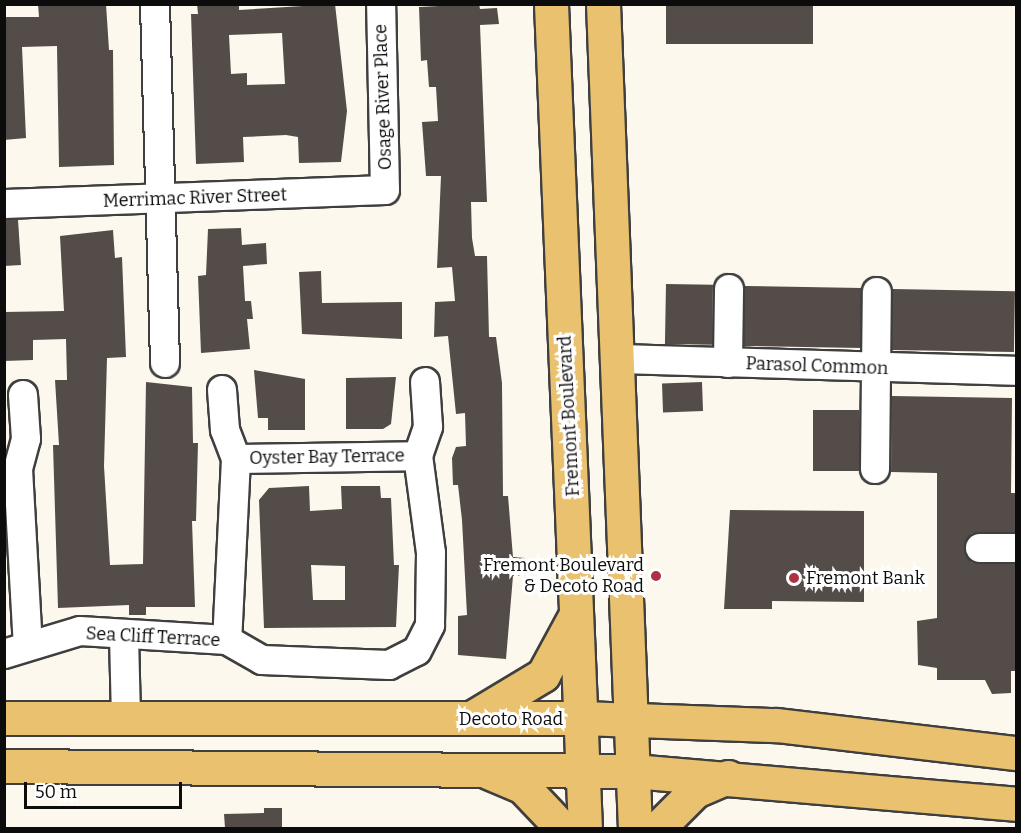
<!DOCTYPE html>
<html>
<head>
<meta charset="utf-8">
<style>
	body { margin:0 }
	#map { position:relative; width:1021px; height:833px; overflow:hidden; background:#fdf8ed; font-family:Bitter,serif }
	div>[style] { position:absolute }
	.building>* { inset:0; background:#534c49; transform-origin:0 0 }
	.roads { filter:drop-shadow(2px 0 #3f3f3f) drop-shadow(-2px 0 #3f3f3f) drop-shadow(0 2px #3f3f3f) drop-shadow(0 -2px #3f3f3f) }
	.minor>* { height:28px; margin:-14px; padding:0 14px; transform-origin:14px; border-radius:14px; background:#fff }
	.major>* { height:33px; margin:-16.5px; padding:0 16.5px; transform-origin:16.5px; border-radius:16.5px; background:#eac26f }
	.dots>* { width:16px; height:16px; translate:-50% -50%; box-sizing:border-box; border:3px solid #fff; border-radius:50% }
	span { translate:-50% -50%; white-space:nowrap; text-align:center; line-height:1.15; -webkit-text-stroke:6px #fff; paint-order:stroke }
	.street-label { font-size:18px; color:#0c0c0c }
	.poi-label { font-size:18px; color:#0c0c0c }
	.right { translate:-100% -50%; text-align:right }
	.left { translate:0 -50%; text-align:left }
	.frame { position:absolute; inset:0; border:6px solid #0c0c0c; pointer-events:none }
	.scale { position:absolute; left:24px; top:782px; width:158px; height:27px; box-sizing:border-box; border:3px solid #0c0c0c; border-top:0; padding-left:8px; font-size:18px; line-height:21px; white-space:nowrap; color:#0c0c0c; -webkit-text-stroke:4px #fff; paint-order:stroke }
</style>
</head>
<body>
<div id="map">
	<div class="building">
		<i style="clip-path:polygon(38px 4px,106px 4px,109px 50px,113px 50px,114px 165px,59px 167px,57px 46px,22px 47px,26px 138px,4px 140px,4px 17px,39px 17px)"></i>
		<i style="clip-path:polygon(evenodd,197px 4px,239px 4px,239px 10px,335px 4px,347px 111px,341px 162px,299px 163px,298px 137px,286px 135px,243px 137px,244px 162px,196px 164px,191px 14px,198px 14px,197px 4px,282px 33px,285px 84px,247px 85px,247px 73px,231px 74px,229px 35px,282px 33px)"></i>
		<i style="clip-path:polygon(479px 4px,480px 9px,497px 8px,499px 24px,480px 25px,487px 202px,471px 202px,472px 238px,475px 256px,487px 256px,489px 337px,496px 337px,502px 383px,503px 496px,508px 496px,513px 557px,525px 558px,525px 575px,513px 576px,506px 659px,458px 655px,458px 616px,467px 615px,462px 520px,458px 485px,453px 485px,452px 458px,456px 447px,466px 446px,465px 413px,456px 414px,448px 336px,434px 337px,435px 302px,455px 301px,452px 267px,437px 268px,441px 176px,426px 176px,422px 122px,438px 121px,436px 87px,429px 87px,427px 60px,421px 61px,419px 7px)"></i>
		<i style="left:666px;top:4px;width:147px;height:40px"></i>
		<i style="clip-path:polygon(4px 220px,18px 220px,21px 265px,4px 266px)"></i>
		<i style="clip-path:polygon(241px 228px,242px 245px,266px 243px,267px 264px,243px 266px,245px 301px,251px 301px,253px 319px,247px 319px,250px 349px,201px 353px,198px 276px,206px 275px,208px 229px)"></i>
		<i style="clip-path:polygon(113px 230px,115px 258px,122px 257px,126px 357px,107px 358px,104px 466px,110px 565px,143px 564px,146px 382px,192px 387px,193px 443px,198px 443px,196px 521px,192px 521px,195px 607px,146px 607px,146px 615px,129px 615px,129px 605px,58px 608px,53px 445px,59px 445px,55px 380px,67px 380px,66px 339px,33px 340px,33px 360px,4px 361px,4px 312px,64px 311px,60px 236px)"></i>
		<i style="clip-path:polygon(321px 271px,322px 303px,402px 302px,402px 339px,302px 334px,299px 272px)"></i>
		<i style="left:666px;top:284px;width:47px;height:60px;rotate:1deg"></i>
		<i style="left:745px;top:286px;width:117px;height:60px;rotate:1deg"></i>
		<i style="left:893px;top:289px;width:122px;height:61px;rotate:1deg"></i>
		<i style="clip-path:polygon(254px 370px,305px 379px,305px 430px,268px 430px,268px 418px,258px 418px)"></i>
		<i style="clip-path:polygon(396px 377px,391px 424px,383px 429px,346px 429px,346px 378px)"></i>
		<i style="left:702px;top:382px;width:29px;height:40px;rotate:88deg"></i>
		<i style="clip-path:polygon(892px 396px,1012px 398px,1011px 493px,1017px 493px,1017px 532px,972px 533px,964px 547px,972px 563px,1017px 564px,1017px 671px,1011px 671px,1011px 693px,992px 694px,985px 680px,937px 680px,937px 668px,918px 665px,917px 621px,937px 618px,937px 473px,891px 472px)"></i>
		<i style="left:813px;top:410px;width:46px;height:61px"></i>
		<i style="clip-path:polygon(evenodd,309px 486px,310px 511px,342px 509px,341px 486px,380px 486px,381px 498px,391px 498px,394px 565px,399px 565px,396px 627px,264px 628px,259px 500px,269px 488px,309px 486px,311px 565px,345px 566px,345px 600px,313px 600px,311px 565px)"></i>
		<i style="clip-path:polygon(730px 510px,864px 511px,864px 602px,772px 601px,772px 609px,724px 609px)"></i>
		<i style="clip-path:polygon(264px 808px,282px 808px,282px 828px,225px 828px,224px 814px,264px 813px)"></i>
	</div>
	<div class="roads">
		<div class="minor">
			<i style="left:155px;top:4px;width:359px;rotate:88.4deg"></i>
			<i style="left:4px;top:204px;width:381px;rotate:-2.1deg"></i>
			<i style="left:385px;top:190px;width:186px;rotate:-91.2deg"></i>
			<i style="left:618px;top:359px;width:398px;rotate:1.7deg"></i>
			<i style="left:728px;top:363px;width:74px;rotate:-89.2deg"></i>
			<i style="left:222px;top:390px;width:40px;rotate:85.7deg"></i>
			<i style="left:225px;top:430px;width:31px;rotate:69deg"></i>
			<i style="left:236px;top:459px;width:181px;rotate:92.8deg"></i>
			<i style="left:23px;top:395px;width:44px;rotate:86.1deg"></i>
			<i style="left:26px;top:439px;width:31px;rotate:105deg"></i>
			<i style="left:18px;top:469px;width:177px;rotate:86.8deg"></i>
			<i style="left:236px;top:459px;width:182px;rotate:-0.9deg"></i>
			<i style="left:875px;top:469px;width:177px;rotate:-89.4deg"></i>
			<i style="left:980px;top:548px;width:36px"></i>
			<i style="left:124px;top:636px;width:83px;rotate:88.6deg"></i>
			<i style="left:4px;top:654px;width:79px;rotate:-16.8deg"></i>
			<i style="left:80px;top:631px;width:147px;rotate:3.5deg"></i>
			<i style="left:227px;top:640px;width:40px;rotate:29.7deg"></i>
			<i style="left:262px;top:660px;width:127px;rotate:2.3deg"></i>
			<i style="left:389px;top:665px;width:31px;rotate:-27deg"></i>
			<i style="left:417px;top:651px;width:29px;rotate:-63deg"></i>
			<i style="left:430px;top:625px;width:72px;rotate:-89.2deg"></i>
			<i style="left:431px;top:553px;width:98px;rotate:-97.6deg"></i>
			<i style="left:418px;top:456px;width:31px;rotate:-71deg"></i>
			<i style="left:428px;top:427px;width:45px;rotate:-93.8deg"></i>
		</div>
		<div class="major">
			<i style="left:551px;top:4px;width:825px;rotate:87.64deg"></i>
			<i style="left:603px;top:4px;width:825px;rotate:87.78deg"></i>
			<i style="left:473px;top:717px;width:82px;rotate:-31deg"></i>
			<i style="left:543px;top:675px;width:67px;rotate:-61.5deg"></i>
			<i style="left:4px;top:718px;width:578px"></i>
			<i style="left:582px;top:718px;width:195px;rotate:2.1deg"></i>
			<i style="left:777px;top:725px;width:241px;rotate:6.7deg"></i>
			<i style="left:4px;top:766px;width:629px;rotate:0.46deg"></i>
			<i style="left:633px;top:771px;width:384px;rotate:4.9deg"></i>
			<i style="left:488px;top:772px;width:38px;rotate:23deg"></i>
			<i style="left:523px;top:787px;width:57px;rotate:46.4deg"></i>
			<i style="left:658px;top:828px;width:52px;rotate:-45deg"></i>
			<i style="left:695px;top:791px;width:36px;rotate:-23deg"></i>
		</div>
	</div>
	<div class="dots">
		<i style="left:656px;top:576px;background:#ad3242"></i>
		<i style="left:794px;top:578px;background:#ad3242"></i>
	</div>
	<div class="street-label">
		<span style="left:383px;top:97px;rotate:-92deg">Osage River Place</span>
		<span style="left:195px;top:198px;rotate:-2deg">Merrimac River Street</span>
		<span style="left:817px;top:366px;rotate:2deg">Parasol Common</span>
		<span style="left:569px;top:416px;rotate:-93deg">Fremont Boulevard</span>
		<span style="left:327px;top:457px;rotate:-1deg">Oyster Bay Terrace</span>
		<span style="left:153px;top:637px;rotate:3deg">Sea Cliff Terrace</span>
		<span style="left:511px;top:719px">Decoto Road</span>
	</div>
	<div class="poi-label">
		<span class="right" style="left:644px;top:576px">Fremont Boulevard<br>&amp; Decoto Road</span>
		<span class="left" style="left:806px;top:578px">Fremont Bank</span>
	</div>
	<div class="frame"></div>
	<div class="scale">50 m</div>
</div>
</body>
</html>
